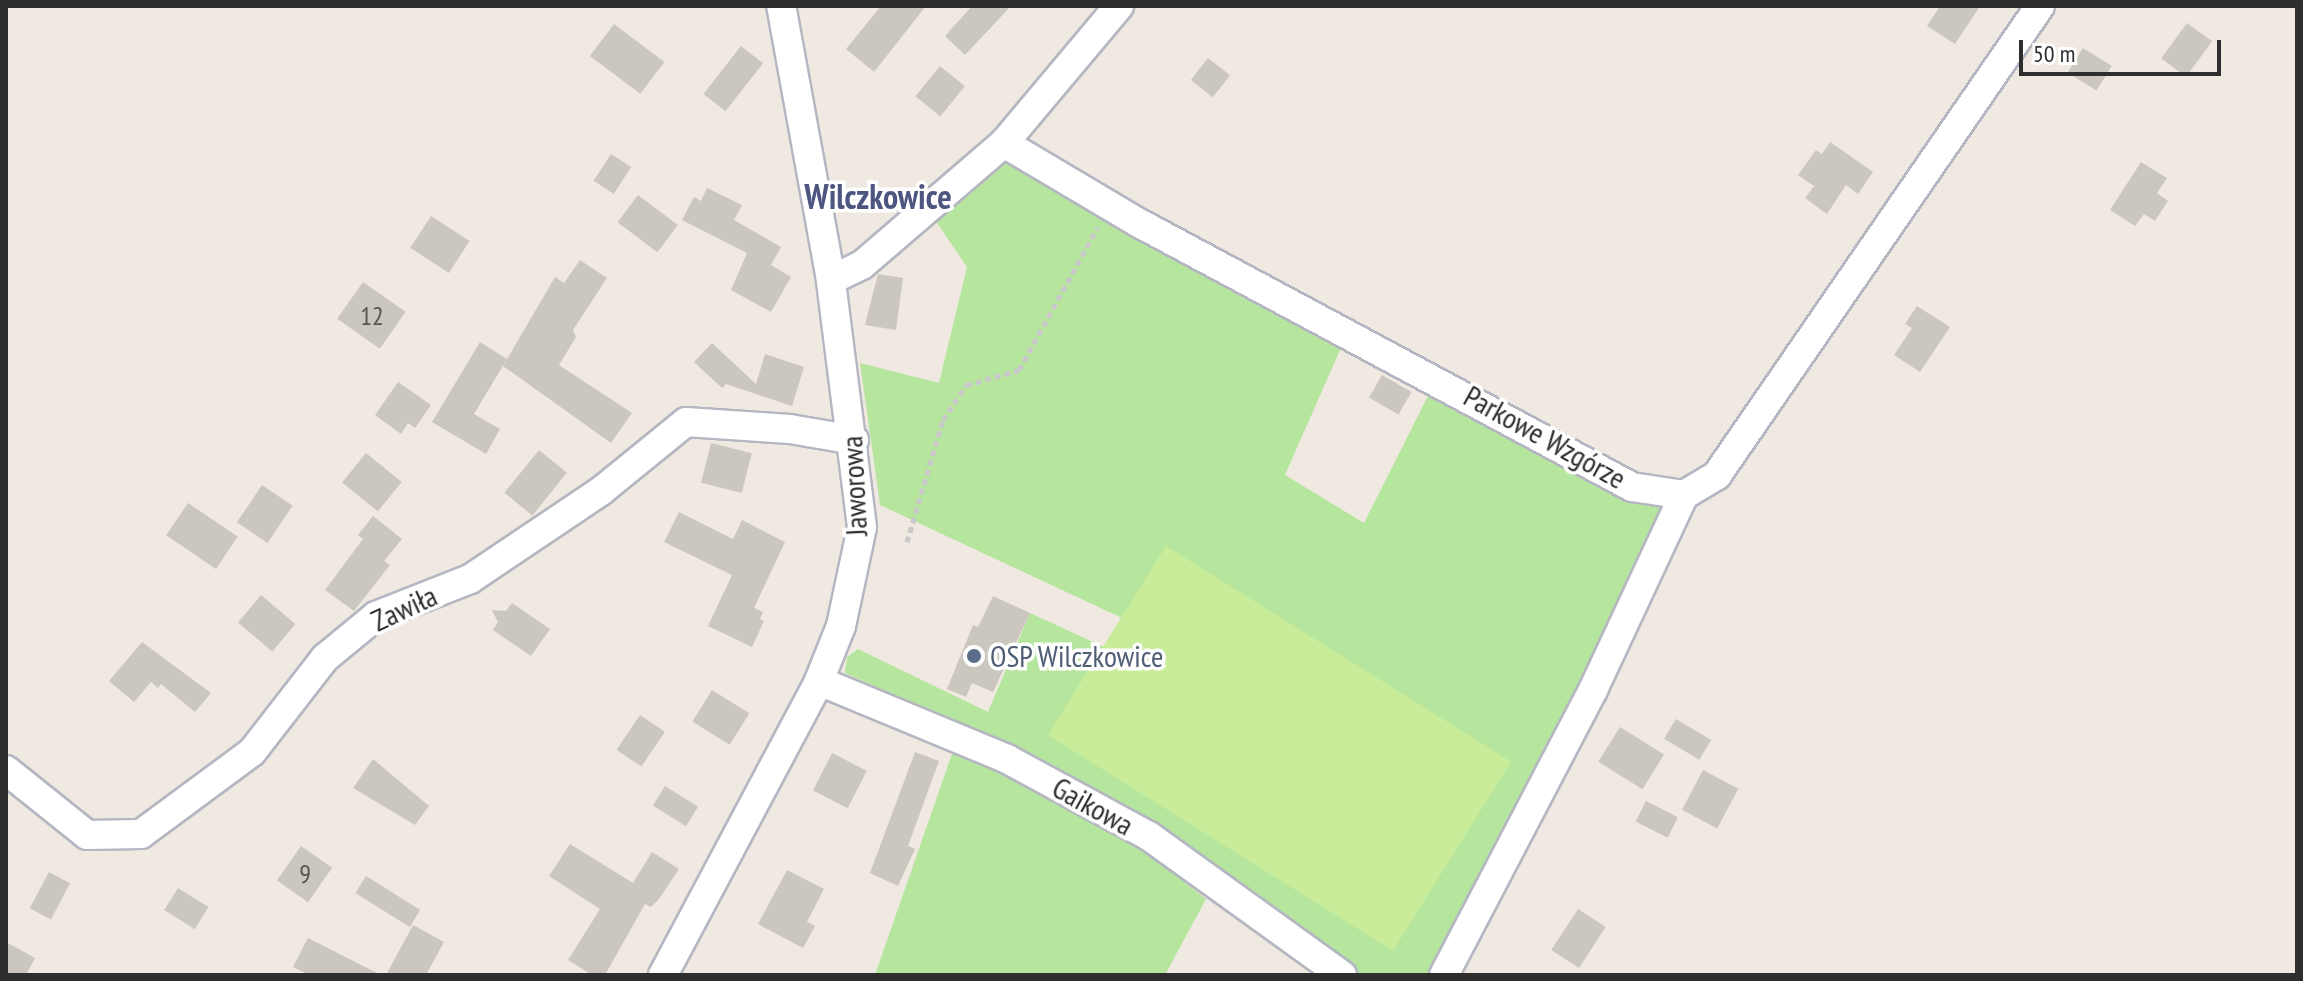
<!DOCTYPE html>
<html>
<head>
<meta charset="utf-8">
<style>
	body { margin:0 }
	#map { position:relative; width:2303px; height:981px; overflow:hidden; background:#efe9e1; font-family:"PT Sans Narrow",sans-serif }
	div>[style] { position:absolute }
	.green>* { inset:0; background:#b6e59e }
	.pitch>* { inset:0; background:#c9ec9a; transform-origin:0 0 }
	.building>* { inset:0; background:#cbc7bf; transform-origin:0 0 }
	.path>* { height:5px; margin-top:-2.5px; transform-origin:0; background:repeating-linear-gradient(90deg,#c9c9c9 0 6px,transparent 0 10px) }
	.roads { filter:drop-shadow(2px 0 #b4b7c1) drop-shadow(-2px 0 #b4b7c1) drop-shadow(0 2px #b4b7c1) drop-shadow(0 -2px #b4b7c1) }
	.street>* { height:28px; margin:-14px; padding:0 14px; transform-origin:14px; border-radius:14px; background:#fff }
	.dots>* { width:22px; height:22px; translate:-50% -50%; box-sizing:border-box; border:4px solid #fff; border-radius:50% }
	span { translate:-50% -50%; white-space:nowrap; text-align:center; line-height:1.15; -webkit-text-stroke:7px #fff; paint-order:stroke }
	.number-label { font-size:26px; color:#555452 }
	.number-label span { -webkit-text-stroke-width:0 }
	.street-label { font-size:30px; color:#2e2e2e }
	.service-label { font-size:30px; color:#4e5e75 }
	.left { translate:0 -50%; text-align:left }
	.quarter-label { font-size:34px; color:#4d5680; font-weight:700 }
	.frame { position:absolute; inset:0; border:8px solid #2e2e2e; pointer-events:none }
	.scale { position:absolute; left:2019px; top:40px; width:202px; height:36px; box-sizing:border-box; border:4px solid #2e2e2e; border-top:0; padding-left:10px; font-size:24px; line-height:28px; white-space:nowrap; color:#2e2e2e; -webkit-text-stroke:6px #fff; paint-order:stroke }
</style>
</head>
<body>
<div id="map">
	<div class="green">
		<i style="clip-path:polygon(1007px 163px,1344px 341px,1285px 475px,1364px 523px,1433px 386px,1576px 467px,1663px 509px,1572px 709px,1544px 747px,1535px 777px,1431px 975px,1357px 975px,1146px 825px,1040px 760px,845px 673px,847px 657px,858px 649px,988px 712px,1030px 613px,1104px 647px,1052px 738px,1167px 546px,1122px 618px,880px 505px,860px 363px,939px 383px,967px 267px,931px 214px)"></i>
		<i style="clip-path:polygon(953px 751px,1061px 799px,1130px 840px,1206px 899px,1165px 975px,875px 975px)"></i>
	</div>
	<div class="pitch">
		<i style="left:1166px;top:546px;width:407px;height:223px;rotate:32deg"></i>
	</div>
	<div class="building">
		<i style="clip-path:polygon(881px 6px,926px 6px,874px 72px,846px 49px)"></i>
		<i style="clip-path:polygon(972px 6px,1011px 6px,965px 55px,945px 36px)"></i>
		<i style="clip-path:polygon(1940px 6px,1980px 6px,1955px 44px,1927px 26px)"></i>
		<i style="left:2187px;top:23px;width:31px;height:44px;rotate:36deg"></i>
		<i style="left:614px;top:24px;width:63px;height:40px;rotate:37deg"></i>
		<i style="left:741px;top:46px;width:28px;height:61px;rotate:38deg"></i>
		<i style="left:2083px;top:48px;width:34px;height:29px;rotate:32deg"></i>
		<i style="left:1208px;top:58px;width:28px;height:28px;rotate:38deg"></i>
		<i style="left:940px;top:66px;width:32px;height:39px;rotate:39deg"></i>
		<i style="clip-path:polygon(1830px 142px,1873px 172px,1858px 194px,1846px 185px,1827px 214px,1805px 198px,1814px 186px,1798px 175px,1816px 150px,1822px 154px)"></i>
		<i style="left:611px;top:154px;width:24px;height:32px;rotate:33deg"></i>
		<i style="clip-path:polygon(2141px 162px,2167px 178px,2157px 193px,2168px 201px,2155px 221px,2144px 214px,2135px 226px,2110px 210px)"></i>
		<i style="clip-path:polygon(707px 188px,742px 205px,734px 220px,781px 247px,771px 265px,791px 277px,771px 312px,731px 290px,747px 253px,682px 220px,694px 197px,701px 201px)"></i>
		<i style="left:638px;top:195px;width:50px;height:34px;rotate:37deg"></i>
		<i style="left:431px;top:216px;width:46px;height:38px;rotate:33deg"></i>
		<i style="clip-path:polygon(580px 260px,607px 278px,573px 330px,576px 337px,559px 365px,632px 413px,611px 443px,503px 366px,555px 277px,564px 283px)"></i>
		<i style="clip-path:polygon(878px 274px,903px 278px,896px 330px,865px 325px)"></i>
		<i style="left:363px;top:282px;width:52px;height:45px;rotate:35deg"></i>
		<i style="clip-path:polygon(1917px 306px,1950px 327px,1920px 372px,1894px 355px,1912px 328px,1905px 324px)"></i>
		<i style="clip-path:polygon(480px 342px,507px 359px,474px 414px,500px 429px,486px 454px,432px 422px)"></i>
		<i style="clip-path:polygon(712px 343px,756px 384px,765px 354px,804px 367px,792px 406px,726px 384px,722px 388px,694px 362px)"></i>
		<i style="left:1382px;top:375px;width:34px;height:26px;rotate:30deg"></i>
		<i style="clip-path:polygon(398px 382px,431px 405px,415px 428px,408px 423px,401px 434px,375px 415px)"></i>
		<i style="left:711px;top:443px;width:42px;height:41px;rotate:14deg"></i>
		<i style="left:539px;top:450px;width:36px;height:55px;rotate:39deg"></i>
		<i style="left:366px;top:453px;width:46px;height:38px;rotate:39deg"></i>
		<i style="left:262px;top:485px;width:37px;height:45px;rotate:34deg"></i>
		<i style="left:188px;top:503px;width:60px;height:39px;rotate:34deg"></i>
		<i style="clip-path:polygon(679px 512px,733px 539px,742px 520px,785px 542px,754px 608px,763px 612px,760px 619px,764px 621px,752px 647px,708px 626px,732px 575px,664px 542px)"></i>
		<i style="clip-path:polygon(373px 516px,402px 539px,384px 561px,390px 565px,354px 611px,325px 590px,363px 539px,358px 535px)"></i>
		<i style="left:261px;top:595px;width:45px;height:36px;rotate:40deg"></i>
		<i style="clip-path:polygon(993px 596px,1030px 613px,993px 692px,972px 683px,966px 697px,947px 689px,973px 625px,978px 627px)"></i>
		<i style="clip-path:polygon(512px 603px,550px 629px,531px 656px,493px 630px,498px 622px,492px 610px,506px 611px)"></i>
		<i style="clip-path:polygon(142px 642px,211px 693px,195px 712px,161px 684px,158px 688px,151px 682px,134px 702px,109px 681px)"></i>
		<i style="left:712px;top:690px;width:44px;height:37px;rotate:32deg"></i>
		<i style="left:640px;top:715px;width:30px;height:42px;rotate:34deg"></i>
		<i style="left:1676px;top:719px;width:41px;height:23px;rotate:31deg"></i>
		<i style="left:1620px;top:727px;width:52px;height:41px;rotate:32deg"></i>
		<i style="clip-path:polygon(915px 752px,939px 761px,908px 846px,915px 849px,898px 886px,870px 873px)"></i>
		<i style="left:832px;top:753px;width:39px;height:42px;rotate:27deg"></i>
		<i style="clip-path:polygon(373px 759px,429px 806px,415px 825px,353px 788px)"></i>
		<i style="left:1703px;top:770px;width:40px;height:45px;rotate:28deg"></i>
		<i style="left:665px;top:786px;width:39px;height:23px;rotate:32deg"></i>
		<i style="left:1646px;top:801px;width:36px;height:23px;rotate:27deg"></i>
		<i style="clip-path:polygon(570px 844px,633px 883px,652px 852px,679px 869px,659px 899px,651px 907px,645px 904px,605px 975px,592px 975px,568px 960px,600px 909px,549px 876px)"></i>
		<i style="left:301px;top:846px;width:38px;height:42px;rotate:35deg"></i>
		<i style="clip-path:polygon(787px 870px,824px 889px,807px 922px,815px 926px,803px 948px,758px 924px)"></i>
		<i style="left:49px;top:872px;width:24px;height:41px;rotate:28deg"></i>
		<i style="left:366px;top:876px;width:64px;height:20px;rotate:32deg"></i>
		<i style="left:178px;top:888px;width:36px;height:26px;rotate:32deg"></i>
		<i style="left:1578px;top:909px;width:33px;height:49px;rotate:33deg"></i>
		<i style="clip-path:polygon(413px 925px,444px 942px,426px 975px,386px 975px)"></i>
		<i style="clip-path:polygon(308px 938px,381px 975px,309px 975px,293px 967px)"></i>
		<i style="clip-path:polygon(6px 942px,35px 958px,26px 975px,6px 975px)"></i>
	</div>
	<div class="path">
		<i style="left:907px;top:542px;width:127px;rotate:-73.6deg"></i>
		<i style="left:943px;top:420px;width:42px;rotate:-56.7deg"></i>
		<i style="left:966px;top:385px;width:55px;rotate:-15.8deg"></i>
		<i style="left:1019px;top:370px;width:163px;rotate:-61.1deg"></i>
	</div>
	<div class="roads">
		<div class="street">
			<i style="left:1004px;top:143px;width:157px;rotate:30.7deg"></i>
			<i style="left:1139px;top:223px;width:559px;rotate:28.17deg"></i>
			<i style="left:1632px;top:487px;width:53px;rotate:8.7deg"></i>
			<i style="left:1684px;top:495px;width:39px;rotate:-31deg"></i>
			<i style="left:1717px;top:475px;width:569px;rotate:-55.44deg"></i>
			<i style="left:831px;top:280px;width:34px;rotate:-26deg"></i>
			<i style="left:862px;top:265px;width:187px;rotate:-40.7deg"></i>
			<i style="left:1004px;top:143px;width:179px;rotate:-50deg"></i>
			<i style="left:819px;top:681px;width:204px;rotate:22.5deg"></i>
			<i style="left:1007px;top:759px;width:162px;rotate:28.5deg"></i>
			<i style="left:1149px;top:836px;width:238px;rotate:35.8deg"></i>
			<i style="left:6px;top:770px;width:104px;rotate:38.7deg"></i>
			<i style="left:87px;top:835px;width:54px;rotate:-1.1deg"></i>
			<i style="left:141px;top:834px;width:138px;rotate:-36.5deg"></i>
			<i style="left:252px;top:752px;width:119px;rotate:-52.2deg"></i>
			<i style="left:325px;top:658px;width:66px;rotate:-39.5deg"></i>
			<i style="left:376px;top:616px;width:101px;rotate:-21.5deg"></i>
			<i style="left:470px;top:579px;width:158px;rotate:-33.9deg"></i>
			<i style="left:601px;top:491px;width:109px;rotate:-39.1deg"></i>
			<i style="left:686px;top:422px;width:104px;rotate:3.9deg"></i>
			<i style="left:790px;top:429px;width:65px;rotate:9.8deg"></i>
			<i style="left:663px;top:975px;width:333px;rotate:-62deg"></i>
			<i style="left:819px;top:681px;width:59px;rotate:-68.2deg"></i>
			<i style="left:841px;top:626px;width:101px;rotate:-78deg"></i>
			<i style="left:862px;top:527px;width:249px;rotate:-97.2deg"></i>
			<i style="left:831px;top:280px;width:279px;rotate:-100.3deg"></i>
			<i style="left:1444px;top:975px;width:322px;rotate:-62.4deg"></i>
			<i style="left:1593px;top:690px;width:215px;rotate:-65deg"></i>
		</div>
	</div>
	<div class="dots">
		<i style="left:974px;top:656px;background:#5c6f8a"></i>
	</div>
	<div class="number-label">
		<span style="left:372px;top:316px">12</span>
		<span style="left:305px;top:874px">9</span>
	</div>
	<div class="street-label">
		<span style="left:1545px;top:437px;rotate:29deg">Parkowe Wzgórze</span>
		<span style="left:854px;top:486px;rotate:-93deg">Jaworowa</span>
		<span style="left:404px;top:608px;rotate:-25deg">Zawiła</span>
		<span style="left:1093px;top:806px;rotate:29deg">Gaikowa</span>
	</div>
	<div class="service-label">
		<span class="left" style="left:990px;top:656px">OSP Wilczkowice</span>
	</div>
	<div class="quarter-label">
		<span style="left:878px;top:197px">Wilczkowice</span>
	</div>
	<div class="frame"></div>
	<div class="scale">50 m</div>
</div>
</body>
</html>
